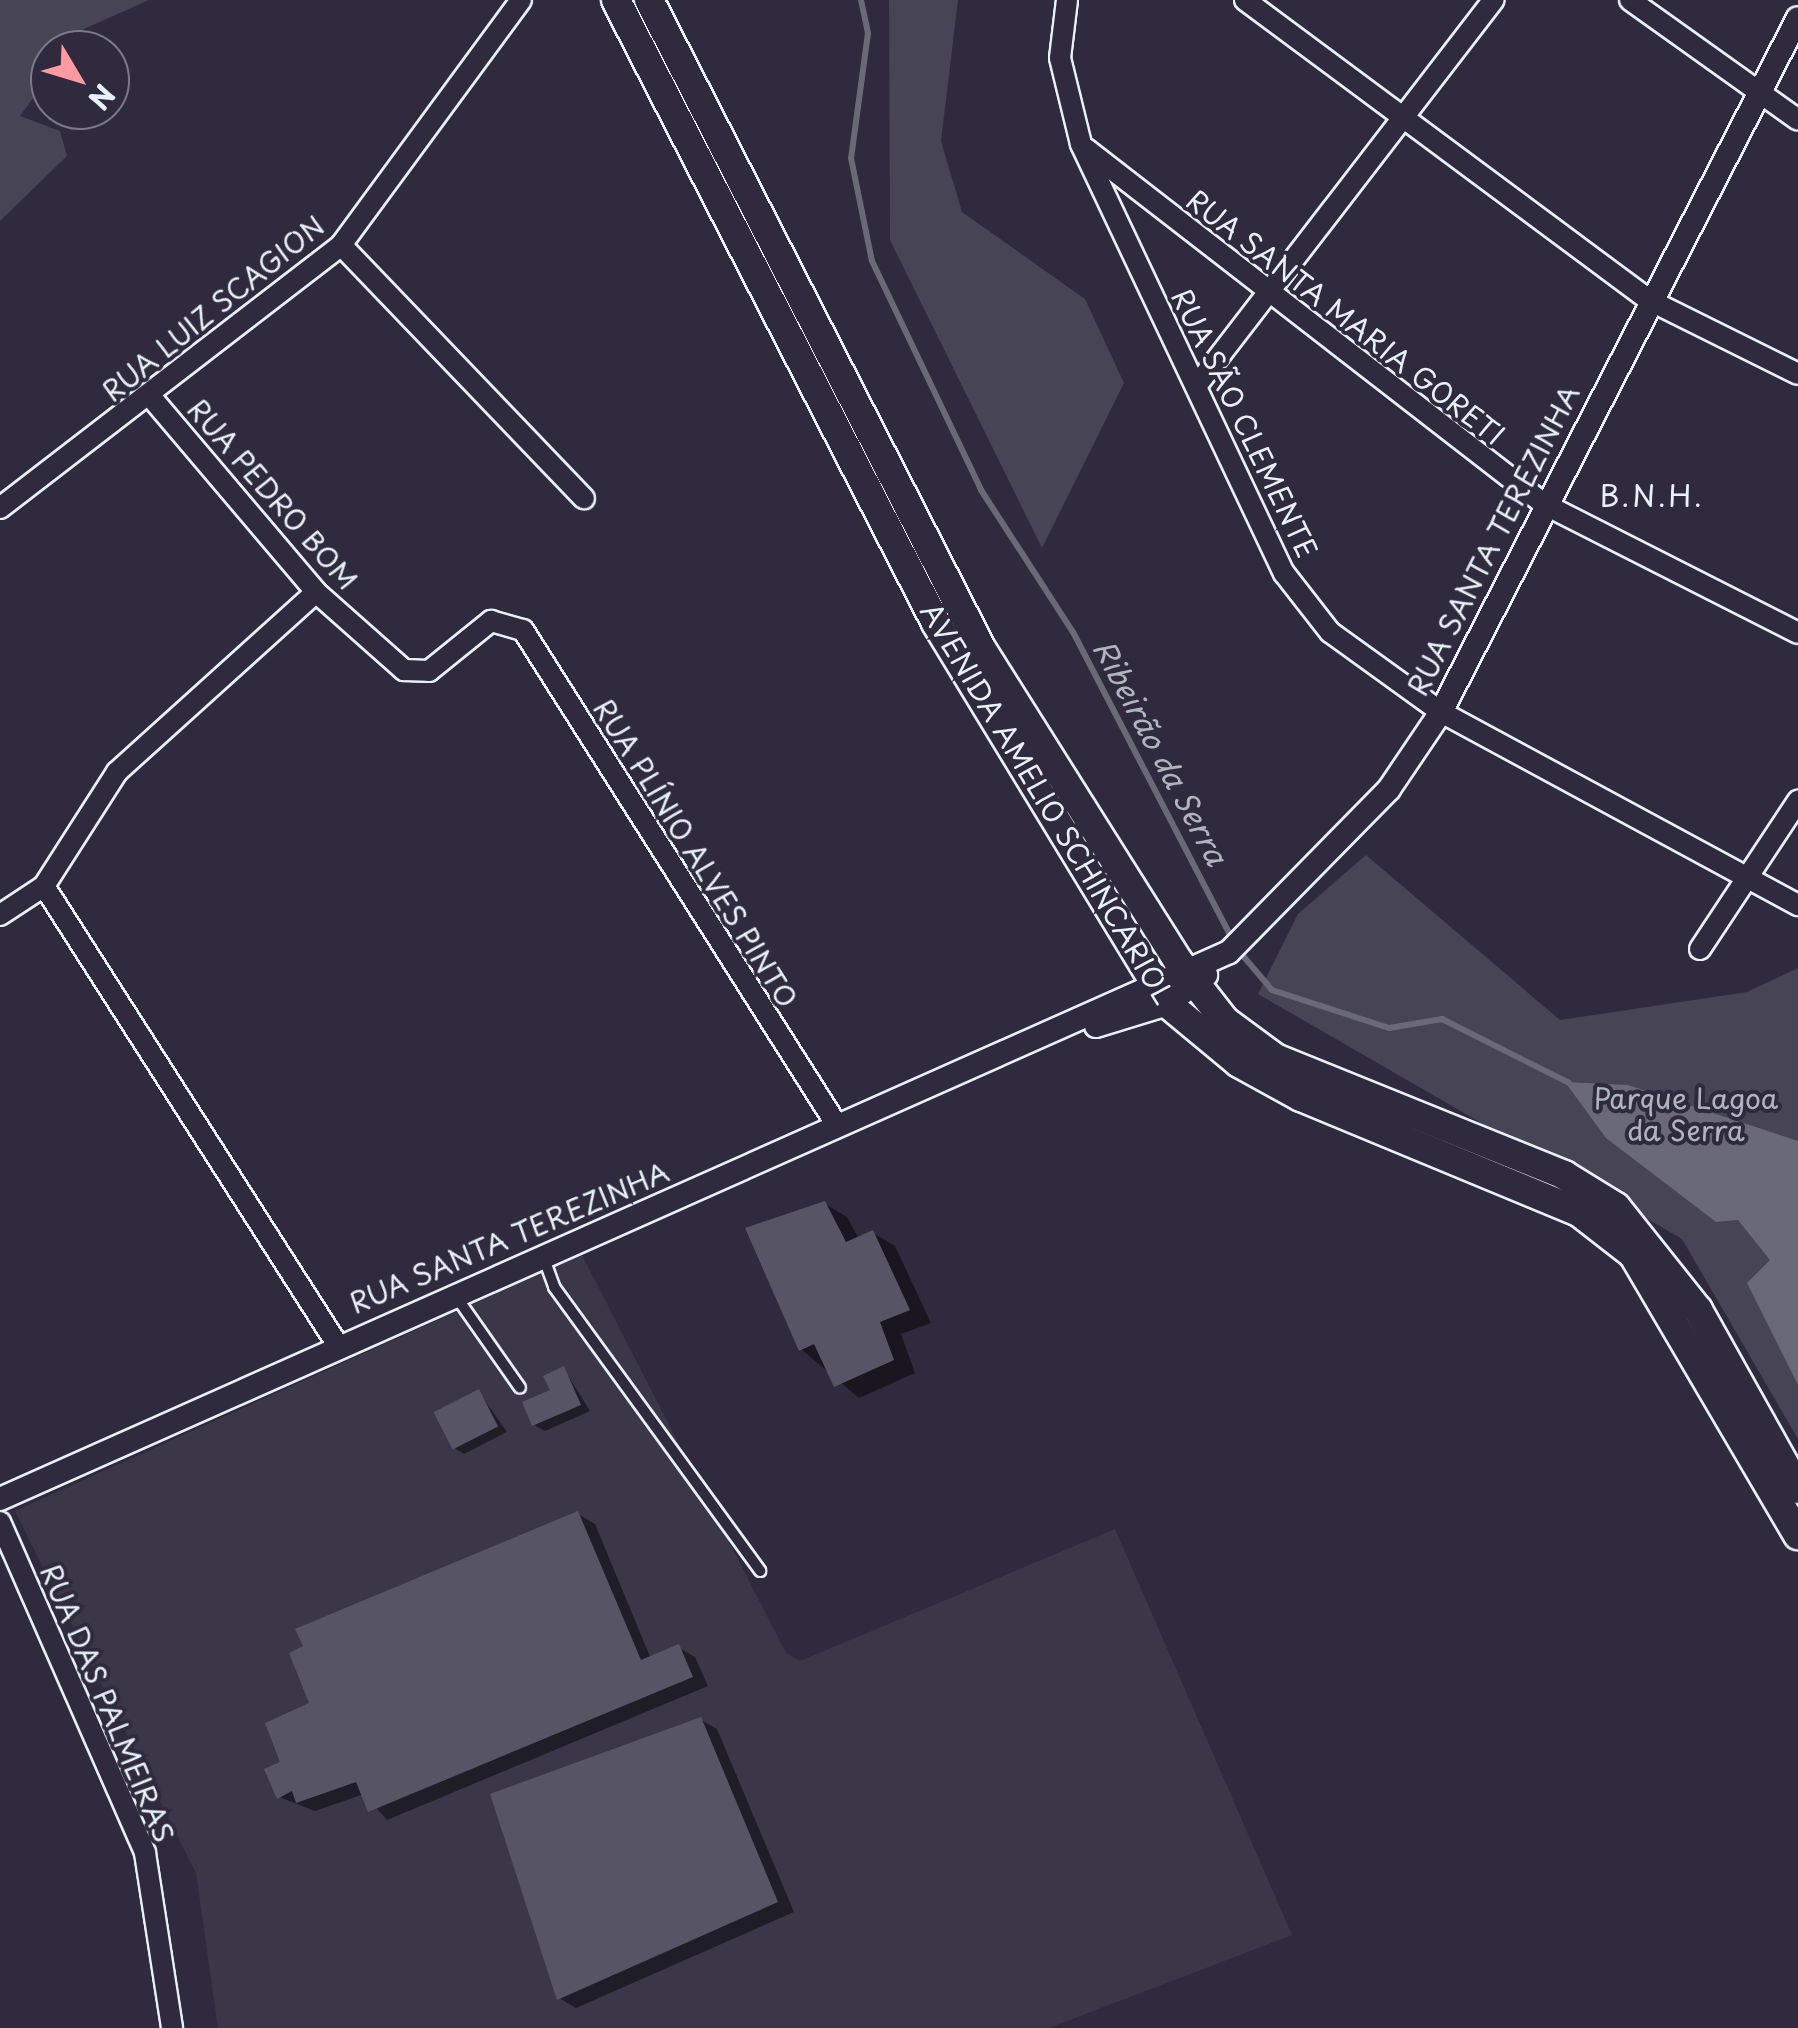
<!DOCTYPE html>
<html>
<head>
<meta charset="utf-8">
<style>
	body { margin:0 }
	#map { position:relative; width:1798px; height:2028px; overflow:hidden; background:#2f2a3d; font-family:"Playpen Sans",sans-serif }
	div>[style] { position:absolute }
	.built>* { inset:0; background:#3b3749 }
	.green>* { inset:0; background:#464455 }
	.water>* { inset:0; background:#696978 }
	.shadow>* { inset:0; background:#0007 }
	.stream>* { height:6px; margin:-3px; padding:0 3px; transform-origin:3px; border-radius:3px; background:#696978 }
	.building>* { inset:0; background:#575565; transform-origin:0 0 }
	.roads { filter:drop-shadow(2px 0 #e8f1f8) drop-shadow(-2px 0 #e8f1f8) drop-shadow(0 2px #e8f1f8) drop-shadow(0 -2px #e8f1f8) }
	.service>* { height:10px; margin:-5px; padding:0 5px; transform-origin:5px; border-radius:5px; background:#2f2a3d }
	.minor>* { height:20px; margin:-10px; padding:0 10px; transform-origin:10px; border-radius:10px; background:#2f2a3d }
	.tertiary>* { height:22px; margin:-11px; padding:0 11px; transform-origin:11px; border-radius:11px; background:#2f2a3d }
	.secondary>* { height:28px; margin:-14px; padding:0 14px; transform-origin:14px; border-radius:14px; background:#2f2a3d }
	span { translate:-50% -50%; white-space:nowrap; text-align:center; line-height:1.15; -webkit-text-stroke:8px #2f2a3d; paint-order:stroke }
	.street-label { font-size:28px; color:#e8f1f8 }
	.park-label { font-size:28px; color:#afb4bf }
	.neighbourhood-label { font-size:30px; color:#e8f1f8; letter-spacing:2.5px }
	.water-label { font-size:30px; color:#afb4be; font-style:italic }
	.north { position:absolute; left:30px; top:30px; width:100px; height:100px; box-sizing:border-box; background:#2f2a3d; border:2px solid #797a88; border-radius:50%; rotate:128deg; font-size:28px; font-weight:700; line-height:40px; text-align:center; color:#e8f1f8 }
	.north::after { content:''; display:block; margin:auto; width:35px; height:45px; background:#ff9aa2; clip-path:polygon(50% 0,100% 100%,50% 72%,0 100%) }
</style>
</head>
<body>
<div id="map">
	<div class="built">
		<i style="clip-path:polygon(582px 1255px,786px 1653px,800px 1661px,1115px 1529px,1292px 1935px,1049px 2028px,218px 2028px,196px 1873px,15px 1511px)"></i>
	</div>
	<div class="green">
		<i style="clip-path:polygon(0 0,149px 0,84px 29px,68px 50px,50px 50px,50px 75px,20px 116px,60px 131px,67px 156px,0 221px)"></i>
		<i style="clip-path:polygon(889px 0,958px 0,941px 141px,962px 212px,1085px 299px,1124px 383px,1042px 548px,890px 240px)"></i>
		<i style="clip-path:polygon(1366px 855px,1560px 1020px,1747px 992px,1798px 968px,1798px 1439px,1682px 1239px,1258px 994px,1298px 914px)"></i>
	</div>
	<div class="water">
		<i style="clip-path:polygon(1565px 1082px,1628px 1085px,1798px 1141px,1798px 1385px,1747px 1283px,1770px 1260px,1738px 1220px,1716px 1222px,1606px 1138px)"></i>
	</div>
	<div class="shadow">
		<i style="clip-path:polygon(825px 1204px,847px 1217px,859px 1239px,873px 1233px,895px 1246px,931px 1323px,901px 1334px,915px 1373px,859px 1398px,801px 1349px)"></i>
		<i style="clip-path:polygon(564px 1369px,590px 1411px,545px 1431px,534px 1425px)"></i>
		<i style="clip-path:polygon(479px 1392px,507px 1432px,464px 1454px,454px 1448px)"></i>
		<i style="clip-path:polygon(578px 1514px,595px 1524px,651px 1659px,678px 1647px,695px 1657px,708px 1686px,387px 1820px,364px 1794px,315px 1811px,279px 1797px,283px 1763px,312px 1704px)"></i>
		<i style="clip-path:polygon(701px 1720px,717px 1729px,794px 1912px,576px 2008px,559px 1998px)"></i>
	</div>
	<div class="stream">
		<i style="left:861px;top:0;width:34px;rotate:78deg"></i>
		<i style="left:868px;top:33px;width:126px;rotate:97.7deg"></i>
		<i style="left:851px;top:158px;width:105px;rotate:78.5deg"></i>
		<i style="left:872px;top:261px;width:254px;rotate:64.5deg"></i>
		<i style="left:981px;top:490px;width:169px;rotate:57.1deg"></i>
		<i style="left:1073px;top:632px;width:346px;rotate:62.6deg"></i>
		<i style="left:1238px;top:950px;width:52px;rotate:49.6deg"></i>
		<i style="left:1272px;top:990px;width:123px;rotate:18deg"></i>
		<i style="left:1389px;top:1028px;width:54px;rotate:-9.6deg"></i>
		<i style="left:1442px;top:1019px;width:142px;rotate:26.7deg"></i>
	</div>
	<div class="building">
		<i style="clip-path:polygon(825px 1201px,846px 1242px,873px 1230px,910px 1310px,880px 1322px,894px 1360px,834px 1387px,814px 1344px,799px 1351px,745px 1228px)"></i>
		<i style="clip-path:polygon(564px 1366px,581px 1405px,532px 1426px,522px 1402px,550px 1390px,543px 1376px)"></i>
		<i style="left:479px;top:1389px;width:42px;height:51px;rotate:63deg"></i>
		<i style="clip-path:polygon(578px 1511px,641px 1660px,679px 1644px,693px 1677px,368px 1812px,356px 1782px,296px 1803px,292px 1791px,277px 1799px,264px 1769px,280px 1762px,265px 1723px,309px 1703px,289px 1653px,303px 1646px,295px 1629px)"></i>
		<i style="clip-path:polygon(701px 1717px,778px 1902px,557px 2000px,490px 1794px)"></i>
	</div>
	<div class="roads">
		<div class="service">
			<i style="left:543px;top:1256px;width:33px;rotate:70deg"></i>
			<i style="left:554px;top:1287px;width:351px;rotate:54deg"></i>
			<i style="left:455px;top:1295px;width:113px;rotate:55deg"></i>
		</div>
		<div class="minor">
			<i style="left:1067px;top:0;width:58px;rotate:96.9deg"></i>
			<i style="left:1060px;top:58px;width:89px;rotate:76.3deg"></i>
			<i style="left:1081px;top:144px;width:475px;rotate:64.7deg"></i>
			<i style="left:1284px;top:573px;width:75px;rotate:52.1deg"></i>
			<i style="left:1330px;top:632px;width:137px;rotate:35.8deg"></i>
			<i style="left:1441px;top:712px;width:406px;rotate:28.4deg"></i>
			<i style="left:1245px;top:0;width:503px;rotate:36.6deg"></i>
			<i style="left:1649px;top:300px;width:166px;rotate:26.4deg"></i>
			<i style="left:1630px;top:0;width:206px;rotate:35.5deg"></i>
			<i style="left:1086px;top:149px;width:579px;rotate:37.78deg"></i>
			<i style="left:1544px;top:504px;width:285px;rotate:26.9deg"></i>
			<i style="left:341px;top:245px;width:351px;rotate:46.2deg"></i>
			<i style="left:1197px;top:385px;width:486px;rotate:-52.4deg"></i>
			<i style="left:150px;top:396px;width:257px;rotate:49.7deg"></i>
			<i style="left:316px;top:592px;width:118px;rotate:41.6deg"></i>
			<i style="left:404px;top:670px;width:25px;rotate:2deg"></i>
			<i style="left:429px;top:671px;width:80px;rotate:-38.9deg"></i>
			<i style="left:491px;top:621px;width:33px;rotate:16deg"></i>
			<i style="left:523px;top:630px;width:588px;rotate:57.63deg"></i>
			<i style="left:0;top:508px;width:431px;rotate:-37.6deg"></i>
			<i style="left:341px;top:245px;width:304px;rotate:-53.7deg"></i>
			<i style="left:44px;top:886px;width:544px;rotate:57.39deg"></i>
			<i style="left:0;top:915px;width:53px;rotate:-33.4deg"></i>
			<i style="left:44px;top:886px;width:135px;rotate:-57.4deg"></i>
			<i style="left:117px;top:772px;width:268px;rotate:-42.1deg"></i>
			<i style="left:1700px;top:949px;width:178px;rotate:-56.5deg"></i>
			<i style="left:0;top:1522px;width:361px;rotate:66.3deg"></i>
			<i style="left:145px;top:1853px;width:177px;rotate:81.2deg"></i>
		</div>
		<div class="tertiary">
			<i style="left:1096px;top:1026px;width:75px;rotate:-17deg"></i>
			<i style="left:1168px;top:1004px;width:48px;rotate:-37.3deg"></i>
			<i style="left:0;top:1499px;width:1345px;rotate:-23.99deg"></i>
			<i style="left:1229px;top:952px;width:228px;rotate:-45.5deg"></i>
			<i style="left:1389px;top:789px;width:93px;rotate:-56deg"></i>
			<i style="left:1441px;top:712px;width:780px;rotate:-62.78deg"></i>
		</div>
		<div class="secondary">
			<i style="left:616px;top:0;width:700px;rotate:62.81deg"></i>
			<i style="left:936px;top:623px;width:446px;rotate:58.7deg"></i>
			<i style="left:1168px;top:1004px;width:92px;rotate:39.7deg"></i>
			<i style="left:1239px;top:1063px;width:71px;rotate:28.7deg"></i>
			<i style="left:1301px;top:1097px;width:301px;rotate:22.5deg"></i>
			<i style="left:1579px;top:1212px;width:68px;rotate:37.9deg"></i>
			<i style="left:1633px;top:1254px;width:326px;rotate:59.6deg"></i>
			<i style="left:649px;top:0;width:728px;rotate:62.87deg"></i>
			<i style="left:981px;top:648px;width:370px;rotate:57.8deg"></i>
			<i style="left:1178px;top:961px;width:76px;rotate:51.9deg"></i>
			<i style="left:1225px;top:1021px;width:62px;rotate:36.5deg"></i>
			<i style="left:1275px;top:1058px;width:312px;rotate:22deg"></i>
			<i style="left:1564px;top:1175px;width:61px;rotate:31.6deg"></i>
			<i style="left:1616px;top:1207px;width:132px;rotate:51.5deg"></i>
			<i style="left:1698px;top:1310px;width:205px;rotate:60.8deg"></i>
		</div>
	</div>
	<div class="street-label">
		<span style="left:213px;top:308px;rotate:-39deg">RUA LUIZ SCAGION</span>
		<span style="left:1346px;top:317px;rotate:38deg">RUA SANTA MARIA GORETI</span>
		<span style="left:1245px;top:423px;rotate:64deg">RUA SÃO CLEMENTE</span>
		<span style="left:273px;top:494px;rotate:49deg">RUA PEDRO BOM</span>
		<span style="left:1493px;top:540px;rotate:-63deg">RUA SANTA TEREZINHA</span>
		<span style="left:1048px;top:803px;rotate:59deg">AVENIDA AMELIO SCHINCARIOL</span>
		<span style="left:696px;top:853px;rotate:58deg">RUA PLÍNIO ALVES PINTO</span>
		<span style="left:509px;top:1237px;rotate:-23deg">RUA SANTA TEREZINHA</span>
		<span style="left:108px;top:1703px;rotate:67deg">RUA DAS PALMEIRAS</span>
	</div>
	<div class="park-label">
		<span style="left:1686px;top:1114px">Parque Lagoa<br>da Serra</span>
	</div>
	<div class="neighbourhood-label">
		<span style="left:1652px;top:495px">B.N.H.</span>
	</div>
	<div class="water-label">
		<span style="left:1161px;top:752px;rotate:62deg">Ribeirão da Serra</span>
	</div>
	<div class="north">N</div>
</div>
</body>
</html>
